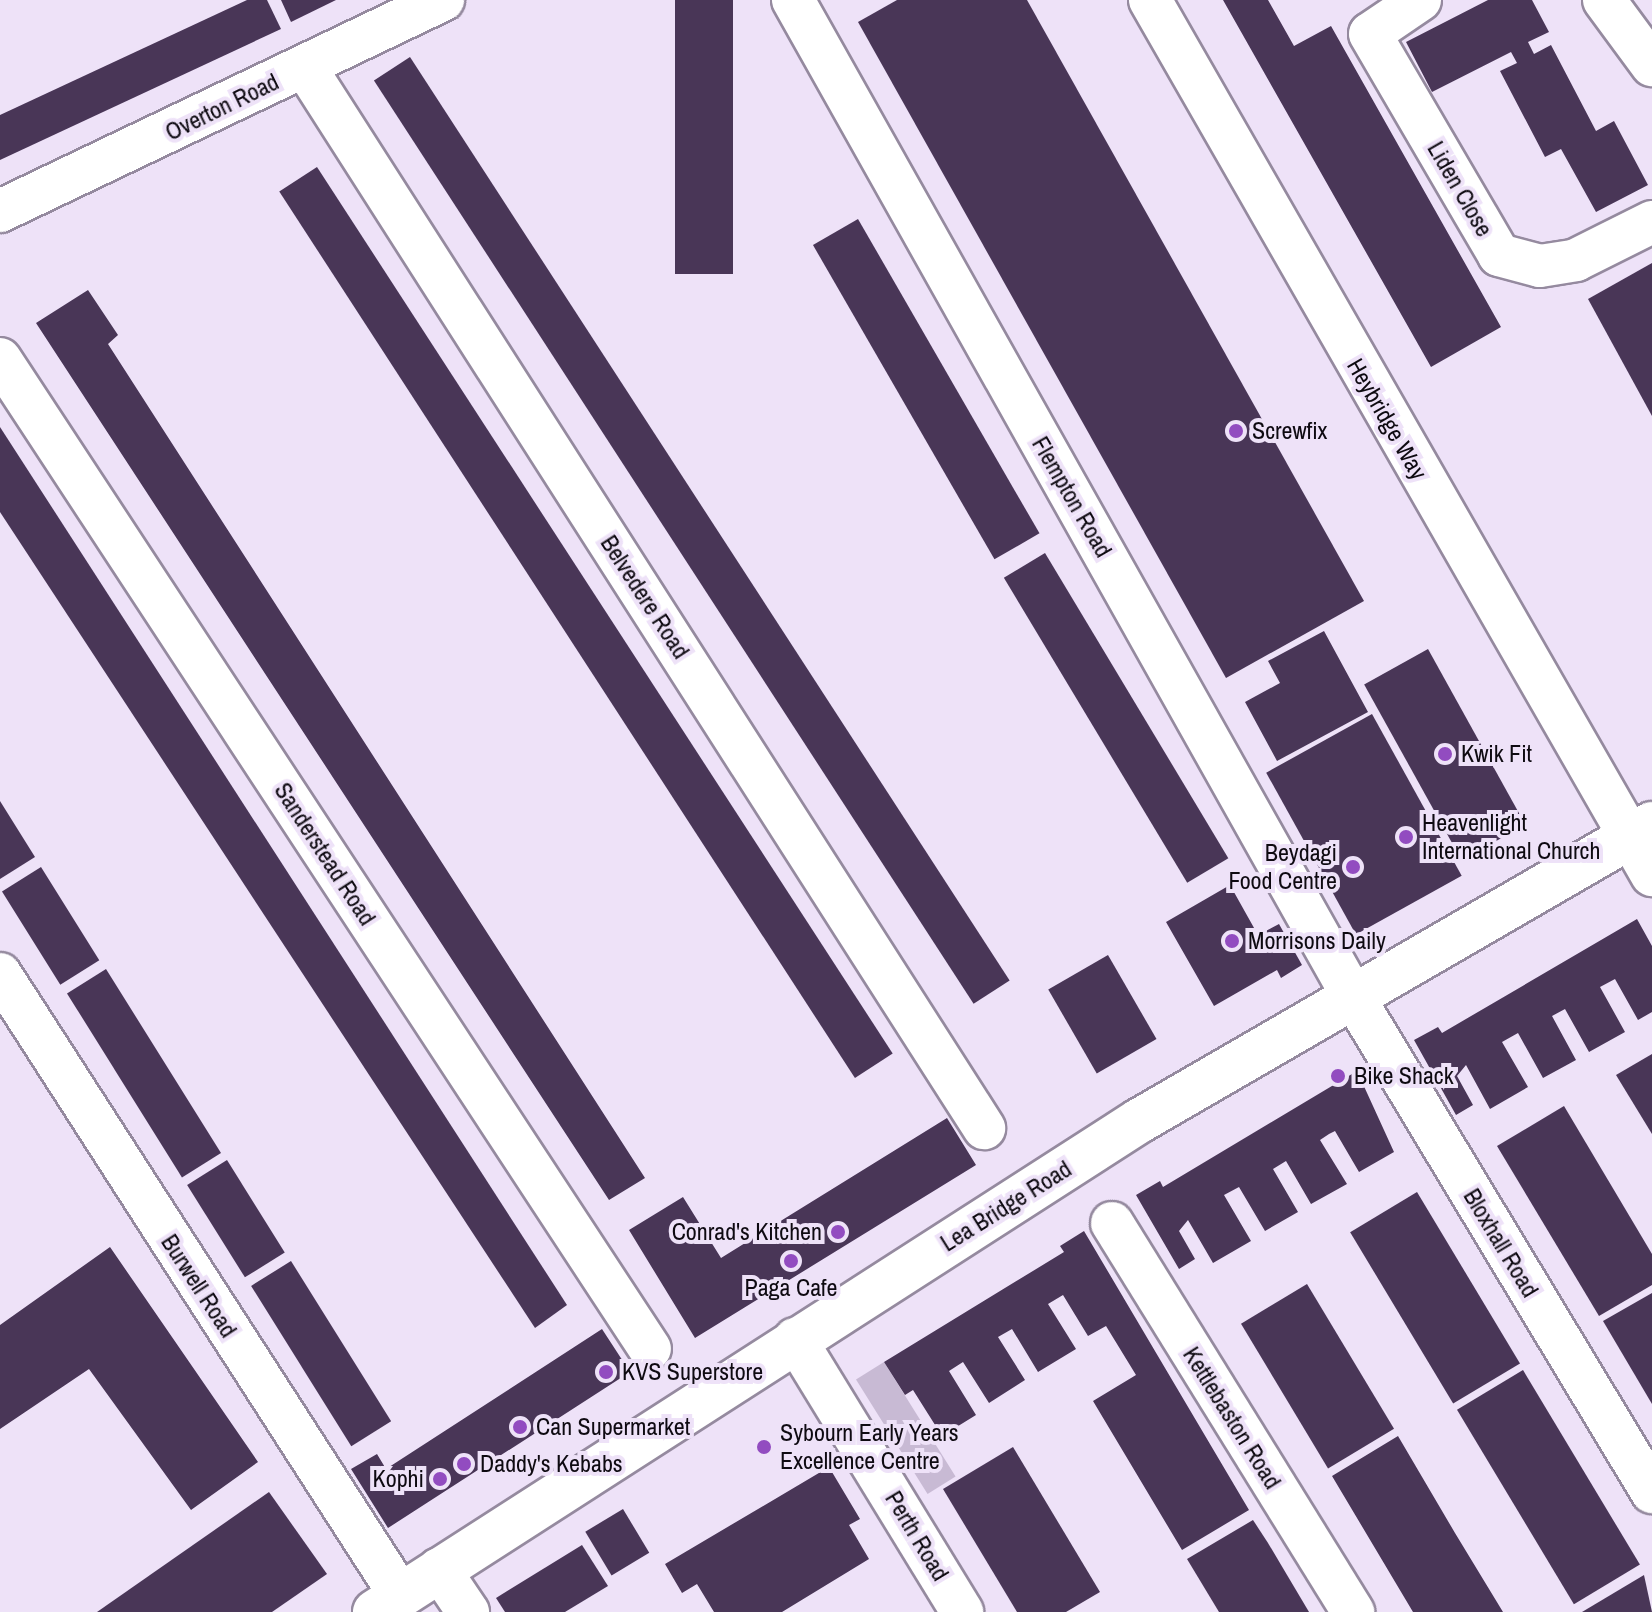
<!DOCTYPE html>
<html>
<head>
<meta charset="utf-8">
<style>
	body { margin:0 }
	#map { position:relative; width:1652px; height:1612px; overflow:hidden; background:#eee2f8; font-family:"Archivo Narrow",sans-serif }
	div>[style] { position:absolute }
	.green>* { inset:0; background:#c8bad4; transform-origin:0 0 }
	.building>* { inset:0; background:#493657; transform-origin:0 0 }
	.roads { filter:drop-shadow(2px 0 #958a9f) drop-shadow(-2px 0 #958a9f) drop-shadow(0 2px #958a9f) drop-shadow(0 -2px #958a9f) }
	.street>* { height:42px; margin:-21px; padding:0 21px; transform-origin:21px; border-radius:21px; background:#fff }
	.primary>* { height:44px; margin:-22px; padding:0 22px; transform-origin:22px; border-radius:22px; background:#fff }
	.dots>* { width:22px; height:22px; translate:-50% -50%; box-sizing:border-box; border:4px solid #eee2f8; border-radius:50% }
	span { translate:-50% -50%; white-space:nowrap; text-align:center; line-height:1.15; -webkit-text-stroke:8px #eee2f8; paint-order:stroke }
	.street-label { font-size:24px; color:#0e0a11 }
	.poi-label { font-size:24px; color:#0e0a11 }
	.left { translate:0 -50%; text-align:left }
	.right { translate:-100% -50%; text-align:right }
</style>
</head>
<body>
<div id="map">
	<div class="green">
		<i style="left:884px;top:1362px;width:135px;height:33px;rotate:58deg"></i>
	</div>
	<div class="building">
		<i style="clip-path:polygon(247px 0,267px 0,281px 29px,0 160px,0 115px)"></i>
		<i style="clip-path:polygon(281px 0,336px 0,291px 22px)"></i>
		<i style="left:675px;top:0;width:58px;height:274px"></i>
		<i style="clip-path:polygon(897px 0,1027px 0,1364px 601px,1226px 678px,858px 22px)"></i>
		<i style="clip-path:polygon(1223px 0,1268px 0,1294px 46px,1331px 26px,1501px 327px,1431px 367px)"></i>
		<i style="clip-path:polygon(1488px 0,1532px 0,1549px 32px,1528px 42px,1534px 54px,1551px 45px,1596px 131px,1614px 121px,1648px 185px,1596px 212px,1561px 149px,1545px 157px,1500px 71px,1517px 63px,1511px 52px,1432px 92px,1406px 42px)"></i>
		<i style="left:410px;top:57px;width:1101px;height:43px;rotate:57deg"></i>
		<i style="left:317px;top:167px;width:1057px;height:45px;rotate:57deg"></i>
		<i style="left:858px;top:219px;width:363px;height:52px;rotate:60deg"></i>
		<i style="clip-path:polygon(1652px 263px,1652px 416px,1588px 299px)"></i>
		<i style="clip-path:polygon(88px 290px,118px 335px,108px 344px,645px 1178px,609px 1200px,36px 323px)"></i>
		<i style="clip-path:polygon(0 427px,567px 1305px,535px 1328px,0 512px)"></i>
		<i style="left:1045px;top:553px;width:356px;height:48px;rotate:59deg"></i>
		<i style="clip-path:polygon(1324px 631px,1368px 712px,1277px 761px,1245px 702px,1280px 683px,1268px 661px)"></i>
		<i style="left:1428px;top:649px;width:201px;height:73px;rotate:61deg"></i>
		<i style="left:1372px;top:714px;width:185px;height:121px;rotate:61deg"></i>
		<i style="clip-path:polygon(0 801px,35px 857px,0 879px)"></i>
		<i style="left:41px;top:867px;width:110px;height:46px;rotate:58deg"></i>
		<i style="clip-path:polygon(1230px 885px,1258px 935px,1279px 924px,1302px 965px,1281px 978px,1277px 970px,1214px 1006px,1166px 922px)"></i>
		<i style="clip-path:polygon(1637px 919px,1652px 946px,1652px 1012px,1638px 1020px,1615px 979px,1600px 987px,1625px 1032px,1589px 1052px,1565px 1009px,1552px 1016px,1576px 1060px,1543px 1078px,1518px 1033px,1502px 1042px,1528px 1087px,1490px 1109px,1466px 1065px,1457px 1076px,1473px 1105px,1456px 1115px,1414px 1040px,1438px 1027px,1442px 1033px)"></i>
		<i style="left:1108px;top:955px;width:97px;height:69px;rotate:60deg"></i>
		<i style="left:106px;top:969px;width:217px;height:46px;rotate:58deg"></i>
		<i style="clip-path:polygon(1652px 1054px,1652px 1134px,1616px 1075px)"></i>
		<i style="clip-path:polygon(1357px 1071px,1394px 1152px,1359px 1172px,1335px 1131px,1329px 1134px,1320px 1140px,1347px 1184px,1311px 1204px,1286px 1161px,1273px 1169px,1298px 1212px,1265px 1231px,1239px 1187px,1224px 1195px,1251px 1241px,1213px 1263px,1188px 1220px,1179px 1231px,1195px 1259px,1179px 1269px,1136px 1195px,1160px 1181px,1163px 1187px)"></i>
		<i style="clip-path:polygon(1564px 1106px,1652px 1254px,1652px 1285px,1599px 1316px,1497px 1146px)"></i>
		<i style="clip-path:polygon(947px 1118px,976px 1165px,695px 1338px,629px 1230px,683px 1197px,721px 1258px)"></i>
		<i style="left:227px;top:1160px;width:109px;height:47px;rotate:58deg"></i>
		<i style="left:1417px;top:1192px;width:200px;height:78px;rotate:59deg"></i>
		<i style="clip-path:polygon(1084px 1231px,1249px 1510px,1182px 1550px,1093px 1401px,1136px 1375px,1106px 1326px,1088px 1336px,1063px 1295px,1048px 1304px,1076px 1349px,1038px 1372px,1012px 1329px,998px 1337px,1025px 1380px,989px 1403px,963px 1362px,949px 1371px,976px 1415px,942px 1436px,913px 1390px,905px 1395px,884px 1362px,1064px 1252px,1060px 1246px)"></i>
		<i style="clip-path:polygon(110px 1247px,258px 1462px,191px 1510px,89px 1369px,0 1429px,0 1325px)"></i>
		<i style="left:291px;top:1261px;width:189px;height:47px;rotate:58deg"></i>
		<i style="left:1307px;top:1284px;width:169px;height:77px;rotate:59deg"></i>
		<i style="clip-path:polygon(1652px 1293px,1652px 1404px,1603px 1321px)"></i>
		<i style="clip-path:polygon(602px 1329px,630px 1372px,388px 1528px,351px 1469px,377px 1454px,386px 1469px)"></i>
		<i style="left:1523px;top:1370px;width:227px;height:77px;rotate:59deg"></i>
		<i style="clip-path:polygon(1398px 1436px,1455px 1533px,1503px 1612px,1413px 1612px,1332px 1476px)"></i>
		<i style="clip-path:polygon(1013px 1447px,1100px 1592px,1066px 1612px,1017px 1612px,943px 1489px)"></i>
		<i style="clip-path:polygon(829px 1467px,860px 1519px,849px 1525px,869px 1559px,782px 1612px,714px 1612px,697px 1584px,682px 1593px,665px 1564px)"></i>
		<i style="clip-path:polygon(269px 1492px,327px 1574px,272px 1612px,97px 1612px)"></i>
		<i style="left:623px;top:1509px;width:51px;height:44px;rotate:59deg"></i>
		<i style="clip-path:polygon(1253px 1520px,1268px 1543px,1309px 1612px,1219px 1612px,1187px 1559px)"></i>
		<i style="clip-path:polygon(582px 1545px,608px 1586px,565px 1612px,505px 1612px,496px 1598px)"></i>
		<i style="clip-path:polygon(1644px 1575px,1652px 1612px,1582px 1612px)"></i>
	</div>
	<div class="roads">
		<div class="street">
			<i style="left:793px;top:0;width:1139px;rotate:60.67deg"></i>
			<i style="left:1351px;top:993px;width:583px;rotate:58.9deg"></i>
			<i style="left:1150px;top:0;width:1009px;rotate:60.16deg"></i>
			<i style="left:1420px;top:0;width:60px;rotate:145.8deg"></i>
			<i style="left:1370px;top:34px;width:256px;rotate:59.7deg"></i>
			<i style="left:1499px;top:255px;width:42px;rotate:15deg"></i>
			<i style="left:1540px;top:266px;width:36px;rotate:-9deg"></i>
			<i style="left:1576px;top:260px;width:85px;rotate:-26.6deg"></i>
			<i style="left:1604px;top:0;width:81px;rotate:53.6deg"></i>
			<i style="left:305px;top:67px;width:1260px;rotate:57.38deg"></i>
			<i style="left:0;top:211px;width:491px;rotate:-25.5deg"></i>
			<i style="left:0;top:359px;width:1184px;rotate:56.71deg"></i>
			<i style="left:0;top:974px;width:739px;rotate:57.21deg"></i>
			<i style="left:1112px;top:1223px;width:458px;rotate:58.2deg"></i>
			<i style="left:795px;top:1339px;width:320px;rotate:58.5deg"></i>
			<i style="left:439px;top:1569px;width:52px;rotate:56deg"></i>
		</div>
		<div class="primary">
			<i style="left:375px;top:1612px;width:908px;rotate:-32.73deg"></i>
			<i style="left:1139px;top:1121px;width:593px;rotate:-30.07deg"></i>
		</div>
	</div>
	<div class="dots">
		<i style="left:1236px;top:431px;background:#924cc0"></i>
		<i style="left:1445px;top:754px;background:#924cc0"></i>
		<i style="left:1406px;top:837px;background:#924cc0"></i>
		<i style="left:1353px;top:867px;background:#924cc0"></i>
		<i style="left:1232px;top:941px;background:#924cc0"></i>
		<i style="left:1338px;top:1076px;background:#924cc0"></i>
		<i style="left:838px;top:1232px;background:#924cc0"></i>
		<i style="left:791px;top:1261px;background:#924cc0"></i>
		<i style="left:606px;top:1372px;background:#924cc0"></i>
		<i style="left:520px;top:1427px;background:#924cc0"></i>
		<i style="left:764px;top:1447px;background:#924cc0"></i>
		<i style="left:464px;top:1464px;background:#924cc0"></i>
		<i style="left:440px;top:1479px;background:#924cc0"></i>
	</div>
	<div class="street-label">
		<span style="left:222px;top:107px;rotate:-26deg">Overton Road</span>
		<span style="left:1460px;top:189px;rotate:60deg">Liden Close</span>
		<span style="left:1387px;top:419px;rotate:60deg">Heybridge Way</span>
		<span style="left:1072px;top:497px;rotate:60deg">Flempton Road</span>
		<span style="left:645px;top:597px;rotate:57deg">Belvedere Road</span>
		<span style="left:325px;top:854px;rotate:57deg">Sanderstead Road</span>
		<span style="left:1006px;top:1206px;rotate:-32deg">Lea Bridge Road</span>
		<span style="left:1501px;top:1243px;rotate:59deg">Bloxhall Road</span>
		<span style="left:199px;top:1286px;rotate:57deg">Burwell Road</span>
		<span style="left:1232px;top:1418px;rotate:58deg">Kettlebaston Road</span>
		<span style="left:917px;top:1536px;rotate:59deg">Perth Road</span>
	</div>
	<div class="poi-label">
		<span class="left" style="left:1252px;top:431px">Screwfix</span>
		<span class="left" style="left:1461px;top:754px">Kwik Fit</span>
		<span class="left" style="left:1422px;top:837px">Heavenlight<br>International Church</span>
		<span class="right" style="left:1337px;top:867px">Beydagi<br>Food Centre</span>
		<span class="left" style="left:1248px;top:941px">Morrisons Daily</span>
		<span class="left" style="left:1354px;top:1076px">Bike Shack</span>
		<span class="right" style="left:822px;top:1232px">Conrad's Kitchen</span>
		<span style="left:791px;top:1288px">Paga Cafe</span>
		<span class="left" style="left:622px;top:1372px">KVS Superstore</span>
		<span class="left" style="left:536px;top:1427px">Can Supermarket</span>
		<span class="left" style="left:780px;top:1447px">Sybourn Early Years<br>Excellence Centre</span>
		<span class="left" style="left:480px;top:1464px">Daddy's Kebabs</span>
		<span class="right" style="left:424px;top:1479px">Kophi</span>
	</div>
</div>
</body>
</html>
